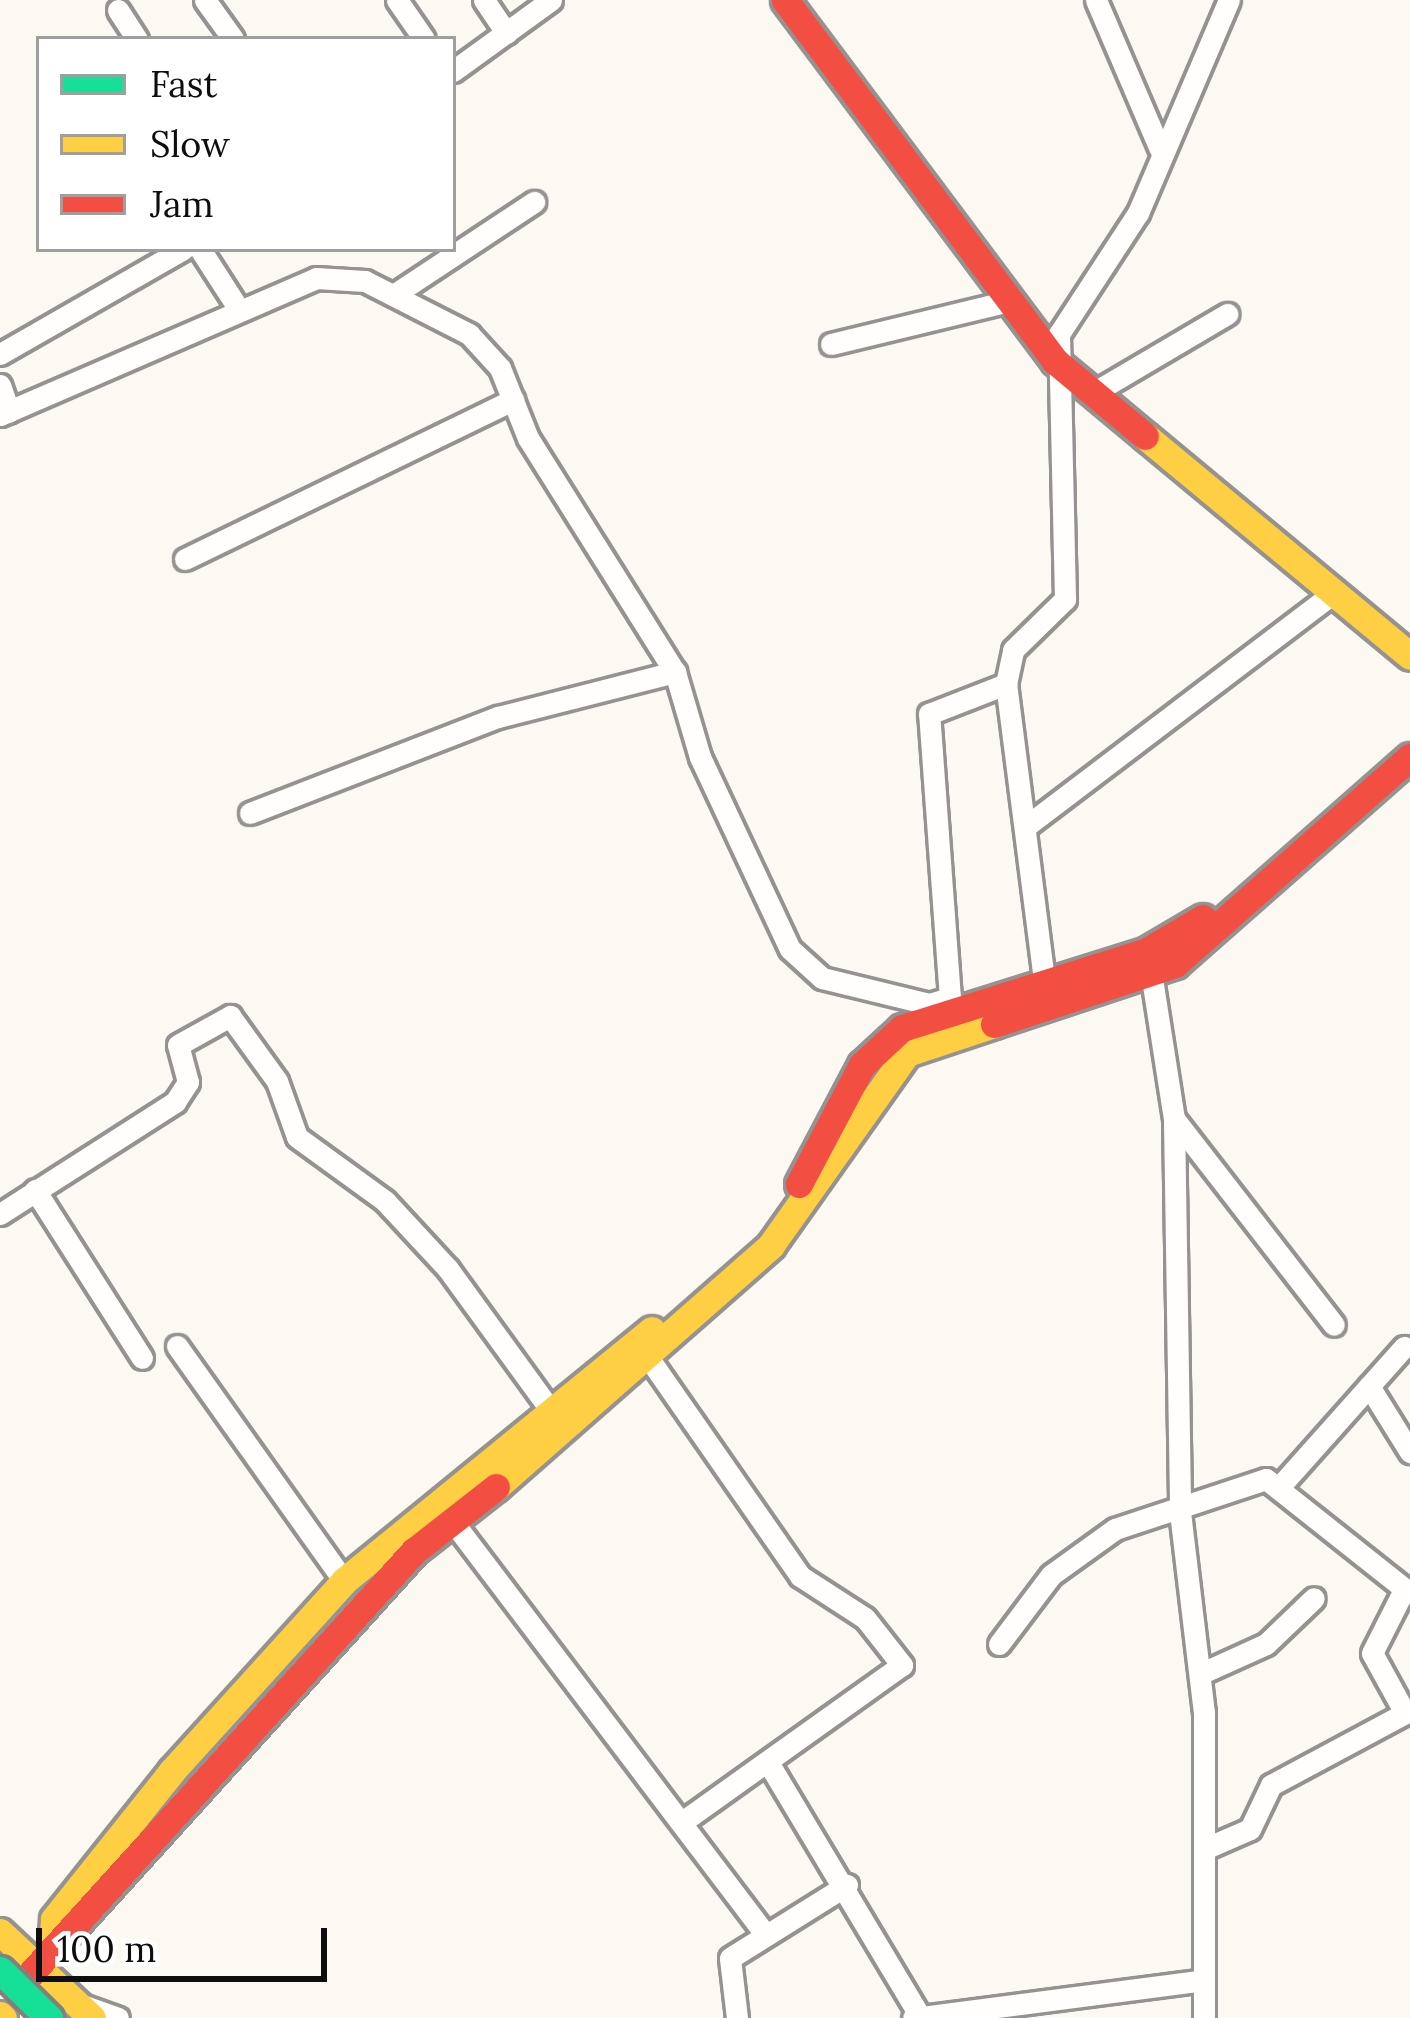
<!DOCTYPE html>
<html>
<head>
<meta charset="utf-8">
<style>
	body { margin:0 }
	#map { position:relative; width:1410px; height:2018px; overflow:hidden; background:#fcf8f2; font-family:Lora,serif }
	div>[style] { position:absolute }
	.roads { filter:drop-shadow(3px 0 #959391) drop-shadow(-3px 0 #959391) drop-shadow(0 3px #959391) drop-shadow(0 -3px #959391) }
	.street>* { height:21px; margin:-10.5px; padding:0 10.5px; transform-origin:10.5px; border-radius:10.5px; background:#fffefd }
	.slow>* { height:27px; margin:-13.5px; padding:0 13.5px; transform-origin:13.5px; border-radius:13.5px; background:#ffcf43 }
	.jam>* { height:27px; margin:-13.5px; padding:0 13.5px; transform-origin:13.5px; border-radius:13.5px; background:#f24e42 }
	.bridges { filter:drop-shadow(3px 0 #82817e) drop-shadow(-3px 0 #82817e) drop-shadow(0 3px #82817e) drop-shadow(0 -3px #82817e) }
	.fast-bridge>* { height:27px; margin:-13.5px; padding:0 13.5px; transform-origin:13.5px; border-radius:13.5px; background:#16e098 }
	span { translate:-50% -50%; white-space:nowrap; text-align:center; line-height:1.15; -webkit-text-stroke:12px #fff; paint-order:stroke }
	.legend { position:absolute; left:36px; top:36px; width:420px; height:216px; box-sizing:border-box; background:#fff; border:3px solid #9f9f9f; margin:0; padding:15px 21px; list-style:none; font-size:36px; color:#0e0e0e }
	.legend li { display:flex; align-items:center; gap:24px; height:60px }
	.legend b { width:60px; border:3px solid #9f9f9f }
	.scale { position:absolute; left:36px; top:1928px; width:291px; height:54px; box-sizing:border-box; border:6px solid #0e0e0e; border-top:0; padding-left:15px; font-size:36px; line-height:42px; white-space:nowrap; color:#0e0e0e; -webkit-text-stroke:9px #fff; paint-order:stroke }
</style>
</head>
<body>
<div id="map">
	<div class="roads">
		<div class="street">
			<i style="left:205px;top:0;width:48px;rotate:54.3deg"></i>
			<i style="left:397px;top:0;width:47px;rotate:55.3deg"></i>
			<i style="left:484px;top:0;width:40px;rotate:56deg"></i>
			<i style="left:1096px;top:0;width:162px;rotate:66.8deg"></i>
			<i style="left:118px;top:10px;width:35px;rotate:57deg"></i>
			<i style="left:453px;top:71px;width:121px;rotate:-35.9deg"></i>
			<i style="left:200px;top:249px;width:70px;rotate:57.2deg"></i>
			<i style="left:395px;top:294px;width:167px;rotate:-33.5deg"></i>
			<i style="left:831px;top:344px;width:178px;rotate:-13.6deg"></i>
			<i style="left:0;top:354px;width:211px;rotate:-29.8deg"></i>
			<i style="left:0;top:385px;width:28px;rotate:71deg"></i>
			<i style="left:1093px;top:393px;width:156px;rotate:-30.5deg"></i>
			<i style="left:0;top:415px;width:344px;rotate:-23.4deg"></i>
			<i style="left:316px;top:278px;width:49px;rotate:3.5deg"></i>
			<i style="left:365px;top:281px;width:117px;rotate:27deg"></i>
			<i style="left:469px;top:334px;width:46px;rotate:47.6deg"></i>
			<i style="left:500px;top:368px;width:75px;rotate:68.2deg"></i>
			<i style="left:528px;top:438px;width:276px;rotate:57.9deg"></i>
			<i style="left:675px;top:672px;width:89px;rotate:73.6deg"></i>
			<i style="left:700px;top:757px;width:212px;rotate:64.9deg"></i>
			<i style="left:790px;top:949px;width:43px;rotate:42.2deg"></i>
			<i style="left:822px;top:978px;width:110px;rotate:13.7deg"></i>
			<i style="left:929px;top:1004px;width:22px;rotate:-16deg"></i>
			<i style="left:950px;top:998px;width:285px;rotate:-94.2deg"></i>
			<i style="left:929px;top:714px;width:83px;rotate:-21.3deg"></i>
			<i style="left:185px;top:559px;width:365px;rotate:-25.9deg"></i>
			<i style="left:250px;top:813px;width:266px;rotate:-21.2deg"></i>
			<i style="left:498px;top:717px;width:183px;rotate:-14.3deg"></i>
			<i style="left:1029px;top:824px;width:384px;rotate:-37.2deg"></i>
			<i style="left:1151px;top:972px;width:149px;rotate:81.1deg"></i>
			<i style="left:1174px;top:1119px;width:393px;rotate:89.1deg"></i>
			<i style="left:1180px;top:1512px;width:201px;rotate:83.2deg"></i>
			<i style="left:1204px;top:1712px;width:306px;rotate:90deg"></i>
			<i style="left:1044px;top:980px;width:298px;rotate:-97.3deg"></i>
			<i style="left:1006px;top:684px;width:35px;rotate:-78deg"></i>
			<i style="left:1013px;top:650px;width:73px;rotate:-44.4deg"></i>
			<i style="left:1065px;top:599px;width:265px;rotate:-91.3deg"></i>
			<i style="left:1059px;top:334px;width:145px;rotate:-56.9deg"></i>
			<i style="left:1138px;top:213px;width:232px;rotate:-66.9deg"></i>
			<i style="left:1175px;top:1120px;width:259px;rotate:52.2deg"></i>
			<i style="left:35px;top:1190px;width:199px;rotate:57.5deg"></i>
			<i style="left:0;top:1214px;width:208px;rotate:-32.6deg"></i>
			<i style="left:175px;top:1102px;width:24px;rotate:-57deg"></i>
			<i style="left:188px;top:1082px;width:38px;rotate:-105deg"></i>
			<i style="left:178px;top:1045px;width:60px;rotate:-29.1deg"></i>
			<i style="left:230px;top:1016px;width:80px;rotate:54.1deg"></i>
			<i style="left:277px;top:1081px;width:59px;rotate:70.3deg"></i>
			<i style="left:297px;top:1137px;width:109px;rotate:36deg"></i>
			<i style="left:385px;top:1201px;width:93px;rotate:47.2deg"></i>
			<i style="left:448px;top:1269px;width:175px;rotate:54deg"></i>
			<i style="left:177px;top:1346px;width:288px;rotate:54.6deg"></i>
			<i style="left:650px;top:1360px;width:263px;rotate:55.2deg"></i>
			<i style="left:800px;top:1576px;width:77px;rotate:32.9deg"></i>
			<i style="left:865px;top:1618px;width:60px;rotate:51.8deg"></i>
			<i style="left:902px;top:1665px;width:270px;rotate:144.5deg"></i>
			<i style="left:1369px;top:1386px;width:78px;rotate:58.2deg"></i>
			<i style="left:1281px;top:1485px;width:185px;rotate:-48.3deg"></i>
			<i style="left:450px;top:1518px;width:517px;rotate:52.86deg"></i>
			<i style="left:999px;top:1644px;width:86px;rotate:-53deg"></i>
			<i style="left:1051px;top:1575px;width:79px;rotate:-35.7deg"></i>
			<i style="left:1115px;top:1529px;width:159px;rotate:-18.3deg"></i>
			<i style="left:1266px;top:1479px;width:184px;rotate:38.4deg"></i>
			<i style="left:1202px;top:1673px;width:70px;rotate:-24.4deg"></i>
			<i style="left:1266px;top:1644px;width:66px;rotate:-43.8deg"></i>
			<i style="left:769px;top:1764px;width:292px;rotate:59.1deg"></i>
			<i style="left:1204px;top:1849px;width:50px;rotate:-23.5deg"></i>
			<i style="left:1250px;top:1829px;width:49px;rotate:-64.5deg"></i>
			<i style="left:1271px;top:1785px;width:152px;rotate:-28.2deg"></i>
			<i style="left:1405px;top:1713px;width:68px;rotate:-118.8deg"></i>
			<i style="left:1372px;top:1653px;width:68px;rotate:-63.1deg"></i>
			<i style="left:85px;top:2006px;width:35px;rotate:20deg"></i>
			<i style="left:737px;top:2018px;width:60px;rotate:-96.7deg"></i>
			<i style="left:730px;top:1958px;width:138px;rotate:-32deg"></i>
			<i style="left:913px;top:2018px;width:293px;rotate:-7.4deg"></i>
		</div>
		<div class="slow">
			<i style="left:1145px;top:436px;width:344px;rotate:39.7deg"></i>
			<i style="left:496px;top:1487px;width:366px;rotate:-41.3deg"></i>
			<i style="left:771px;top:1245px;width:235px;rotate:-54.7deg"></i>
			<i style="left:907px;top:1053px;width:92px;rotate:-18.4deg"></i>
			<i style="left:0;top:1932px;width:126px;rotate:43.1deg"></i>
			<i style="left:52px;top:1944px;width:25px;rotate:-85deg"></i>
			<i style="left:54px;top:1919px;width:189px;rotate:-51.4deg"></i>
			<i style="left:172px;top:1771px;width:256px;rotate:-47.8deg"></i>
			<i style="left:344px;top:1581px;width:397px;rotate:-39.2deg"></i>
			<i style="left:0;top:2015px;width:4px;rotate:45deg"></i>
		</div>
		<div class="jam">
			<i style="left:785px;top:0;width:451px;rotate:53.2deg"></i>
			<i style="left:1055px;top:361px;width:117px;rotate:39.8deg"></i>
			<i style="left:994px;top:1024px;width:191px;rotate:-18.3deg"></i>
			<i style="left:1175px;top:964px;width:313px;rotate:-41.4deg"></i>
			<i style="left:799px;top:1184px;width:135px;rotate:-62.1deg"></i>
			<i style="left:862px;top:1065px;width:54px;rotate:-42.8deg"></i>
			<i style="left:902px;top:1028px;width:255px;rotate:-17.4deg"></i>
			<i style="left:1145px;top:952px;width:67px;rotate:-30.4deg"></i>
			<i style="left:23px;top:1982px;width:582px;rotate:-47.79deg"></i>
			<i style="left:414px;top:1551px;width:104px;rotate:-38deg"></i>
		</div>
	</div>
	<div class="bridges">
		<div class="fast-bridge">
			<i style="left:0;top:1970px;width:69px;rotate:44.4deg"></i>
		</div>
	</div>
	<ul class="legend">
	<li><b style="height:15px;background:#16e098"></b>Fast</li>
	<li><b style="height:15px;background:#ffcf43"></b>Slow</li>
	<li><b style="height:15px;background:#f24e42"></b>Jam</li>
	</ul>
	<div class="scale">100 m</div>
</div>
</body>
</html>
